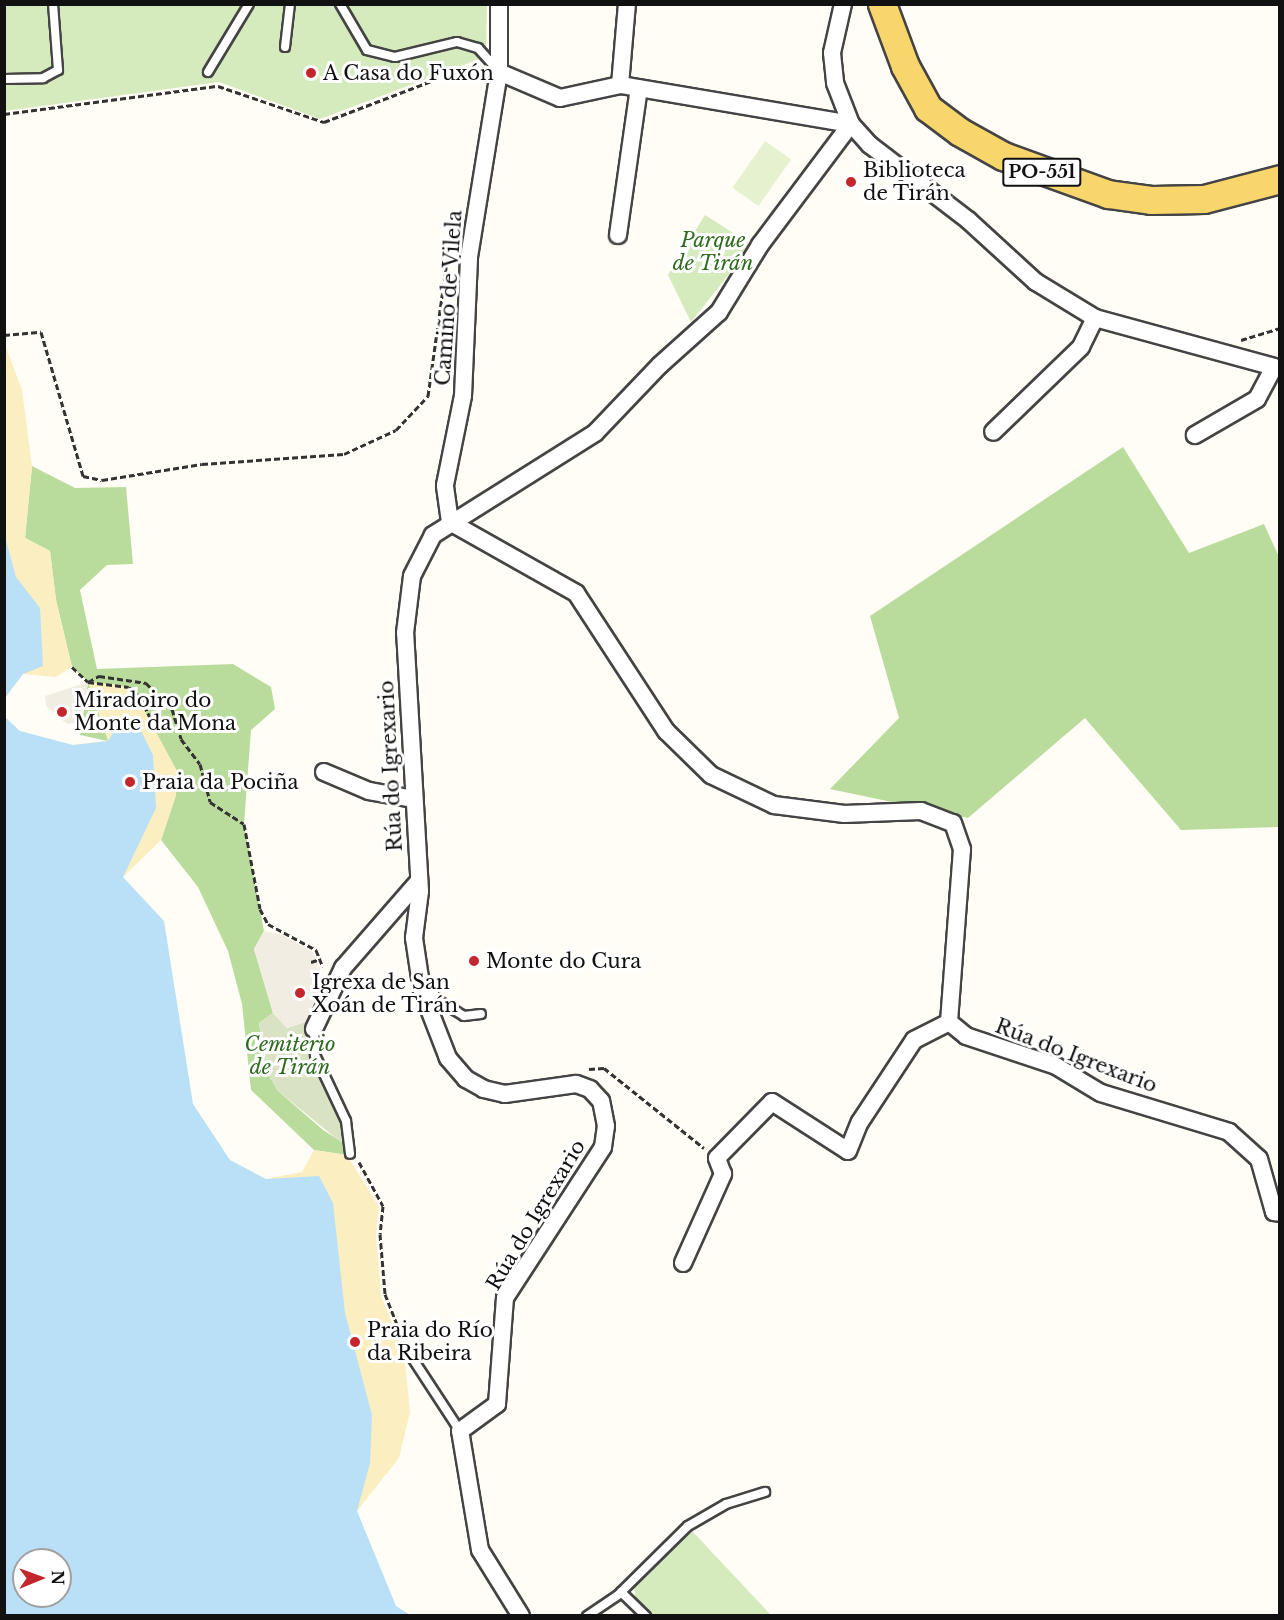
<!DOCTYPE html>
<html>
<head>
<meta charset="utf-8">
<style>
	body { margin:0 }
	#map { position:relative; width:1284px; height:1620px; overflow:hidden; background:#fffdf5; font-family:"Libre Baskerville",serif }
	div>[style] { position:absolute }
	.green>* { inset:0; background:#d5ebbd }
	.forest>* { inset:0; background:#b9dc9c }
	.sand>* { inset:0; background:#fbeec1 }
	.cemetery>* { inset:0; background:#d9e3c4 }
	.pitch>* { inset:0; background:#e6f2cf; transform-origin:0 0 }
	.plaza>* { inset:0; background:#f1ede2 }
	.water>* { inset:0; background:#b9e0f7 }
	.path>* { height:3px; margin-top:-1.5px; transform-origin:0; background:repeating-linear-gradient(90deg,#333 0 6px,transparent 0 9px) }
	.roads { filter:drop-shadow(2px 0 #444) drop-shadow(-2px 0 #444) drop-shadow(0 2px #444) drop-shadow(0 -2px #444) }
	.lane>* { height:8px; margin:-4px; padding:0 4px; transform-origin:4px; border-radius:4px; background:#fff }
	.street>* { height:16px; margin:-8px; padding:0 8px; transform-origin:8px; border-radius:8px; background:#fff }
	.primary>* { height:27px; margin:-13.5px; padding:0 13.5px; transform-origin:13.5px; border-radius:13.5px; background:#f9d66b }
	.dots>* { width:16px; height:16px; translate:-50% -50%; box-sizing:border-box; border:3px solid #fff; border-radius:50% }
	span { translate:-50% -50%; white-space:nowrap; text-align:center; line-height:1.15; -webkit-text-stroke:6px #fff; paint-order:stroke }
	.shield-label span { padding:2px 4px; background:#fff; border:2px solid; border-radius:4px; -webkit-text-stroke-width:0 }
	.shield-label { font-size:18px; color:#111; font-weight:700 }
	.poi-label { font-size:20px; color:#111 }
	.left { translate:0 -50%; text-align:left }
	.park-label { font-size:20px; color:#2f6b1f; font-style:italic }
	.street-label { font-size:20px; color:#111 }
	.frame { position:absolute; inset:0; border:6px solid #111; pointer-events:none }
	.north { position:absolute; left:12px; top:1548px; width:60px; height:60px; box-sizing:border-box; background:#fff; border:2px solid #a0a0a0; border-radius:50%; rotate:89deg; font-size:16px; font-weight:700; line-height:24px; text-align:center; color:#111 }
	.north::after { content:''; display:block; margin:auto; width:21px; height:27px; background:#c4262e; clip-path:polygon(50% 0,100% 100%,50% 72%,0 100%) }
</style>
</head>
<body>
<div id="map">
	<div class="green">
		<i style="clip-path:polygon(4px 5px,487px 5px,486px 52px,482px 58px,320px 119px,219px 82px,5px 111px)"></i>
		<i style="clip-path:polygon(705px 215px,752px 245px,691px 322px,668px 275px)"></i>
		<i style="clip-path:polygon(692px 1531px,771px 1615px,652px 1615px,636px 1600px,634px 1587px)"></i>
	</div>
	<div class="forest">
		<i style="clip-path:polygon(1123px 447px,1189px 553px,1264px 524px,1280px 559px,1279px 827px,1181px 830px,1085px 718px,968px 818px,830px 789px,899px 718px,870px 616px)"></i>
		<i style="clip-path:polygon(32px 466px,75px 488px,126px 487px,133px 564px,107px 565px,80px 590px,97px 669px,233px 664px,271px 687px,275px 709px,251px 730px,244px 824px,264px 931px,254px 949px,273px 1013px,259px 1023px,266px 1070px,278px 1091px,323px 1130px,342px 1142px,348px 1148px,347px 1155px,314px 1150px,251px 1090px,242px 1004px,228px 951px,198px 887px,161px 840px,176px 795px,140px 697px,112px 684px,102px 684px,108px 741px,80px 735px,88px 682px,72px 667px,56px 600px,50px 551px,25px 538px)"></i>
	</div>
	<div class="sand">
		<i style="clip-path:polygon(4px 342px,22px 390px,32px 466px,25px 538px,50px 551px,56px 600px,72px 667px,56px 677px,23px 674px,5px 698px)"></i>
		<i style="clip-path:polygon(88px 682px,120px 685px,134px 691px,176px 769px,176px 795px,161px 840px,123px 877px,73px 745px,108px 741px)"></i>
		<i style="clip-path:polygon(314px 1150px,347px 1155px,379px 1207px,376px 1235px,381px 1296px,404px 1352px,410px 1412px,399px 1458px,357px 1511px,266px 1179px,302px 1172px)"></i>
	</div>
	<div class="cemetery">
		<i style="clip-path:polygon(273px 1013px,287px 1028px,305px 1022px,311px 1027px,315px 1055px,346px 1121px,348px 1148px,278px 1091px,266px 1070px,259px 1023px)"></i>
	</div>
	<div class="pitch">
		<i style="left:765px;top:141px;width:32px;height:57px;rotate:35deg"></i>
	</div>
	<div class="plaza">
		<i style="clip-path:polygon(88px 682px,82px 722px,67px 724px,46px 706px,45px 696px)"></i>
		<i style="clip-path:polygon(264px 931px,282px 935px,313px 952px,330px 993px,311px 1027px,305px 1022px,287px 1028px,273px 1013px,254px 949px)"></i>
	</div>
	<div class="water">
		<i style="clip-path:polygon(4px 533px,16px 577px,40px 608px,43px 666px,23px 674px,5px 698px)"></i>
		<i style="clip-path:polygon(evenodd,4px 716px,20px 731px,73px 745px,108px 741px,121px 721px,136px 721px,153px 755px,156px 808px,123px 877px,164px 921px,193px 1104px,230px 1160px,266px 1179px,319px 1176px,333px 1203px,345px 1313px,372px 1415px,370px 1463px,357px 1511px,396px 1606px,410px 1615px,5px 1615px,4px 716px,24px 1560px,60px 1560px,60px 1596px,24px 1596px,24px 1560px)"></i>
	</div>
	<div class="path">
		<i style="left:4px;top:114px;width:216px;rotate:-7.5deg"></i>
		<i style="left:218px;top:86px;width:112px;rotate:18.8deg"></i>
		<i style="left:324px;top:122px;width:163px;rotate:-20.9deg"></i>
		<i style="left:4px;top:335px;width:37px;rotate:-5deg"></i>
		<i style="left:41px;top:332px;width:150px;rotate:73.7deg"></i>
		<i style="left:83px;top:476px;width:19px;rotate:12deg"></i>
		<i style="left:102px;top:480px;width:101px;rotate:-9.1deg"></i>
		<i style="left:202px;top:464px;width:142px;rotate:-4deg"></i>
		<i style="left:344px;top:454px;width:57px;rotate:-24.8deg"></i>
		<i style="left:396px;top:430px;width:47px;rotate:-46.7deg"></i>
		<i style="left:428px;top:396px;width:137px;rotate:-82deg"></i>
		<i style="left:447px;top:260px;width:5px;rotate:-11deg"></i>
		<i style="left:1241px;top:340px;width:41px;rotate:-17.1deg"></i>
		<i style="left:72px;top:667px;width:22px;rotate:43deg"></i>
		<i style="left:88px;top:682px;width:41px;rotate:7deg"></i>
		<i style="left:129px;top:687px;width:15px;rotate:42deg"></i>
		<i style="left:140px;top:697px;width:28px;rotate:64deg"></i>
		<i style="left:88px;top:682px;width:13px;rotate:-29deg"></i>
		<i style="left:99px;top:676px;width:48px;rotate:8.5deg"></i>
		<i style="left:146px;top:683px;width:37px;rotate:45deg"></i>
		<i style="left:172px;top:709px;width:31px;rotate:73deg"></i>
		<i style="left:181px;top:739px;width:31px;rotate:53deg"></i>
		<i style="left:200px;top:764px;width:39px;rotate:75deg"></i>
		<i style="left:210px;top:802px;width:40px;rotate:32.9deg"></i>
		<i style="left:244px;top:824px;width:86px;rotate:79.3deg"></i>
		<i style="left:260px;top:909px;width:17px;rotate:62deg"></i>
		<i style="left:268px;top:924px;width:55px;rotate:28.4deg"></i>
		<i style="left:316px;top:950px;width:18px;rotate:68deg"></i>
		<i style="left:311px;top:962px;width:9px;rotate:-18deg"></i>
		<i style="left:589px;top:1069px;width:15px;rotate:-4deg"></i>
		<i style="left:604px;top:1068px;width:128px;rotate:38.7deg"></i>
		<i style="left:359px;top:1162px;width:50px;rotate:61.4deg"></i>
		<i style="left:383px;top:1206px;width:28px;rotate:96deg"></i>
		<i style="left:380px;top:1234px;width:60px;rotate:85.2deg"></i>
		<i style="left:385px;top:1294px;width:46px;rotate:68.4deg"></i>
	</div>
	<div class="roads">
		<div class="lane">
			<i style="left:340px;top:4px;width:53px;rotate:59.6deg"></i>
			<i style="left:367px;top:50px;width:29px;rotate:14deg"></i>
			<i style="left:395px;top:57px;width:64px;rotate:-13.6deg"></i>
			<i style="left:457px;top:42px;width:22px;rotate:16deg"></i>
			<i style="left:478px;top:48px;width:28px;rotate:48deg"></i>
			<i style="left:285px;top:47px;width:43px;rotate:-83.4deg"></i>
			<i style="left:208px;top:72px;width:79px;rotate:-58.9deg"></i>
			<i style="left:4px;top:79px;width:39px;rotate:-1deg"></i>
			<i style="left:43px;top:78px;width:17px;rotate:-28deg"></i>
			<i style="left:58px;top:70px;width:66px;rotate:-94.3deg"></i>
			<i style="left:423px;top:978px;width:28px;rotate:55deg"></i>
			<i style="left:439px;top:1001px;width:29px;rotate:31deg"></i>
			<i style="left:464px;top:1016px;width:17px;rotate:-7deg"></i>
			<i style="left:314px;top:1029px;width:26px;rotate:88deg"></i>
			<i style="left:315px;top:1055px;width:73px;rotate:64.8deg"></i>
			<i style="left:346px;top:1121px;width:33px;rotate:83deg"></i>
			<i style="left:407px;top:1350px;width:97px;rotate:56.8deg"></i>
			<i style="left:621px;top:1592px;width:35px;rotate:44deg"></i>
			<i style="left:587px;top:1616px;width:37px;rotate:-34deg"></i>
			<i style="left:618px;top:1595px;width:98px;rotate:-44.6deg"></i>
			<i style="left:688px;top:1526px;width:44px;rotate:-30.1deg"></i>
			<i style="left:726px;top:1504px;width:41px;rotate:-17.1deg"></i>
		</div>
		<div class="street">
			<i style="left:843px;top:4px;width:50px;rotate:102.7deg"></i>
			<i style="left:832px;top:53px;width:30px;rotate:84deg"></i>
			<i style="left:835px;top:83px;width:44px;rotate:68.7deg"></i>
			<i style="left:851px;top:124px;width:28px;rotate:48deg"></i>
			<i style="left:870px;top:145px;width:123px;rotate:37.4deg"></i>
			<i style="left:968px;top:220px;width:92px;rotate:42.4deg"></i>
			<i style="left:1036px;top:282px;width:69px;rotate:31.4deg"></i>
			<i style="left:1095px;top:318px;width:32px;rotate:116deg"></i>
			<i style="left:1081px;top:347px;width:122px;rotate:136deg"></i>
			<i style="left:499px;top:72px;width:66px;rotate:23.1deg"></i>
			<i style="left:560px;top:98px;width:61px;rotate:-12.2deg"></i>
			<i style="left:620px;top:85px;width:81px;rotate:-85.1deg"></i>
			<i style="left:618px;top:235px;width:148px;rotate:-81.9deg"></i>
			<i style="left:1095px;top:318px;width:186px;rotate:15.3deg"></i>
			<i style="left:1274px;top:367px;width:36px;rotate:118deg"></i>
			<i style="left:1257px;top:399px;width:72px;rotate:149.9deg"></i>
			<i style="left:450px;top:522px;width:145px;rotate:29.4deg"></i>
			<i style="left:576px;top:593px;width:165px;rotate:56.9deg"></i>
			<i style="left:666px;top:731px;width:63px;rotate:44.4deg"></i>
			<i style="left:711px;top:775px;width:70px;rotate:25.5deg"></i>
			<i style="left:774px;top:805px;width:71px;rotate:7.3deg"></i>
			<i style="left:844px;top:814px;width:77px;rotate:-2.2deg"></i>
			<i style="left:921px;top:811px;width:34px;rotate:21deg"></i>
			<i style="left:953px;top:823px;width:28px;rotate:71deg"></i>
			<i style="left:962px;top:849px;width:173px;rotate:94.3deg"></i>
			<i style="left:949px;top:1022px;width:22px;rotate:39deg"></i>
			<i style="left:966px;top:1036px;width:95px;rotate:18.4deg"></i>
			<i style="left:1056px;top:1066px;width:52px;rotate:31deg"></i>
			<i style="left:1101px;top:1093px;width:134px;rotate:16.9deg"></i>
			<i style="left:1229px;top:1132px;width:40px;rotate:42deg"></i>
			<i style="left:1259px;top:1159px;width:55px;rotate:74.2deg"></i>
			<i style="left:1274px;top:1212px;width:6px;rotate:9deg"></i>
			<i style="left:450px;top:522px;width:37px;rotate:-98deg"></i>
			<i style="left:445px;top:485px;width:91px;rotate:-78.6deg"></i>
			<i style="left:463px;top:396px;width:139px;rotate:-87.5deg"></i>
			<i style="left:469px;top:257px;width:187px;rotate:-80.8deg"></i>
			<i style="left:499px;top:72px;width:68px;rotate:-90deg"></i>
			<i style="left:324px;top:772px;width:49px;rotate:22.9deg"></i>
			<i style="left:369px;top:791px;width:46px;rotate:10.1deg"></i>
			<i style="left:314px;top:1029px;width:68px;rotate:-64.6deg"></i>
			<i style="left:343px;top:968px;width:116px;rotate:-48.9deg"></i>
			<i style="left:683px;top:1263px;width:98px;rotate:-65.8deg"></i>
			<i style="left:723px;top:1174px;width:17px;rotate:-111deg"></i>
			<i style="left:717px;top:1158px;width:78px;rotate:-45.5deg"></i>
			<i style="left:772px;top:1102px;width:90px;rotate:32.8deg"></i>
			<i style="left:848px;top:1151px;width:31px;rotate:-68deg"></i>
			<i style="left:860px;top:1122px;width:98px;rotate:-56.6deg"></i>
			<i style="left:914px;top:1040px;width:39px;rotate:-27deg"></i>
			<i style="left:521px;top:1616px;width:78px;rotate:-121.8deg"></i>
			<i style="left:480px;top:1550px;width:121px;rotate:-99.5deg"></i>
			<i style="left:460px;top:1431px;width:46px;rotate:-36.1deg"></i>
			<i style="left:497px;top:1404px;width:106px;rotate:-85.7deg"></i>
			<i style="left:505px;top:1298px;width:180px;rotate:-57deg"></i>
			<i style="left:603px;top:1147px;width:21px;rotate:-82deg"></i>
			<i style="left:606px;top:1126px;width:25px;rotate:-101deg"></i>
			<i style="left:601px;top:1101px;width:16px;rotate:-133deg"></i>
			<i style="left:590px;top:1089px;width:15px;rotate:-160deg"></i>
			<i style="left:576px;top:1084px;width:72px;rotate:172deg"></i>
			<i style="left:505px;top:1094px;width:22px;rotate:-167deg"></i>
			<i style="left:484px;top:1089px;width:21px;rotate:-151deg"></i>
			<i style="left:466px;top:1079px;width:28px;rotate:-131deg"></i>
			<i style="left:448px;top:1058px;width:72px;rotate:-111.2deg"></i>
			<i style="left:422px;top:991px;width:54px;rotate:-98.6deg"></i>
			<i style="left:414px;top:938px;width:47px;rotate:-82.7deg"></i>
			<i style="left:420px;top:891px;width:258px;rotate:-93.3deg"></i>
			<i style="left:405px;top:633px;width:57px;rotate:-83deg"></i>
			<i style="left:412px;top:576px;width:46px;rotate:-62.9deg"></i>
			<i style="left:433px;top:535px;width:191px;rotate:-32.2deg"></i>
			<i style="left:595px;top:433px;width:94px;rotate:-46.3deg"></i>
			<i style="left:660px;top:365px;width:79px;rotate:-41.9deg"></i>
			<i style="left:719px;top:312px;width:79px;rotate:-58.5deg"></i>
			<i style="left:760px;top:245px;width:151px;rotate:-53.1deg"></i>
			<i style="left:851px;top:124px;width:234px;rotate:-170.4deg"></i>
		</div>
		<div class="primary">
			<i style="left:882px;top:4px;width:66px;rotate:69.6deg"></i>
			<i style="left:905px;top:66px;width:48px;rotate:61.3deg"></i>
			<i style="left:928px;top:108px;width:40px;rotate:37deg"></i>
			<i style="left:960px;top:132px;width:49px;rotate:29.2deg"></i>
			<i style="left:1003px;top:156px;width:112px;rotate:19.9deg"></i>
			<i style="left:1108px;top:194px;width:43px;rotate:7.9deg"></i>
			<i style="left:1151px;top:200px;width:53px;rotate:-1.1deg"></i>
			<i style="left:1204px;top:199px;width:79px;rotate:-14.7deg"></i>
		</div>
	</div>
	<div class="dots">
		<i style="left:311px;top:73px;background:#c4262e"></i>
		<i style="left:851px;top:182px;background:#c4262e"></i>
		<i style="left:62px;top:712px;background:#c4262e"></i>
		<i style="left:130px;top:782px;background:#c4262e"></i>
		<i style="left:474px;top:961px;background:#c4262e"></i>
		<i style="left:300px;top:993px;background:#c4262e"></i>
		<i style="left:355px;top:1342px;background:#c4262e"></i>
	</div>
	<div class="shield-label">
		<span style="left:1042px;top:172px">PO-551</span>
	</div>
	<div class="poi-label">
		<span class="left" style="left:323px;top:73px">A Casa do Fuxón</span>
		<span class="left" style="left:863px;top:182px">Biblioteca<br>de Tirán</span>
		<span class="left" style="left:74px;top:712px">Miradoiro do<br>Monte da Mona</span>
		<span class="left" style="left:142px;top:782px">Praia da Pociña</span>
		<span class="left" style="left:486px;top:961px">Monte do Cura</span>
		<span class="left" style="left:312px;top:994px">Igrexa de San<br>Xoán de Tirán</span>
		<span class="left" style="left:367px;top:1342px">Praia do Río<br>da Ribeira</span>
	</div>
	<div class="park-label">
		<span style="left:713px;top:252px">Parque<br>de Tirán</span>
		<span style="left:290px;top:1056px">Cemiterio<br>de Tirán</span>
	</div>
	<div class="street-label">
		<span style="left:449px;top:298px;rotate:-86deg">Camiño de Vilela</span>
		<span style="left:391px;top:766px;rotate:-93deg">Rúa do Igrexario</span>
		<span style="left:1076px;top:1056px;rotate:21deg">Rúa do Igrexario</span>
		<span style="left:536px;top:1215px;rotate:-59deg">Rúa do Igrexario</span>
	</div>
	<div class="frame"></div>
	<div class="north">N</div>
</div>
</body>
</html>
